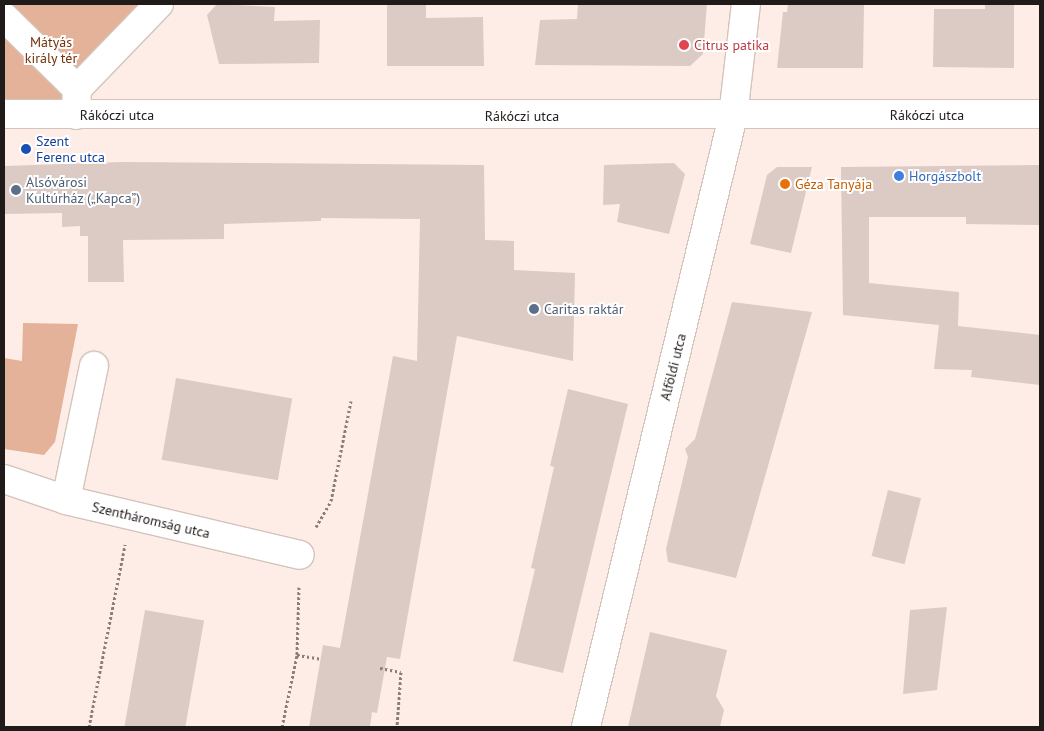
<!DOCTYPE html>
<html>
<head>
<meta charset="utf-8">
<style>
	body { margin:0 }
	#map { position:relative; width:1044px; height:731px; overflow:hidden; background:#feede6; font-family:"PT Sans",sans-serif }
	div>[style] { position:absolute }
	.green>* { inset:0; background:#e4b199 }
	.building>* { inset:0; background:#dbcbc4; transform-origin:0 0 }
	.path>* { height:3px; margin-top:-1.5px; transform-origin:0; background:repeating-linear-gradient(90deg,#897f7a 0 2.5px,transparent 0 5px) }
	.roads { filter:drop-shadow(1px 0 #d3c4bc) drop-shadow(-1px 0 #d3c4bc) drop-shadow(0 1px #d3c4bc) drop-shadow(0 -1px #d3c4bc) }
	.minor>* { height:28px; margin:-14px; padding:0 14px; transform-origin:14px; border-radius:14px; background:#fff }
	.tertiary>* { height:28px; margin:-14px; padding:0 14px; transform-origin:14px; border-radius:14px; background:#fff }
	.dots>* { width:14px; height:14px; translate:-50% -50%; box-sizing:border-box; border:2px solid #fff; border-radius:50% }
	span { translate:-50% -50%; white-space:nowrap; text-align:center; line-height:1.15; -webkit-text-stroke:4px #fff; paint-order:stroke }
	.park-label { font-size:14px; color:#75320a }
	.health-label { font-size:14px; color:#be3a42 }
	.left { translate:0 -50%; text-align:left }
	.street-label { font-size:14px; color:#201b18 }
	.transit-label { font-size:14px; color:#164399 }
	.shop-label { font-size:14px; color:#366cbe }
	.service-label { font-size:14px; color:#4e5e75 }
	.food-label { font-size:14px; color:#c56008 }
	.frame { position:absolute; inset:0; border:5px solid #201b18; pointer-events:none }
</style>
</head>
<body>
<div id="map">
	<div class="green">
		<i style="clip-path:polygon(4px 4px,159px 4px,77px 89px,76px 115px,4px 114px)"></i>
		<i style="clip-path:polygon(23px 323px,78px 324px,55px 442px,44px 455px,4px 449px,4px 358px,22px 361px)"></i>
	</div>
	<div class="building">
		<i style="clip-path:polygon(217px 4px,275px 7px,274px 21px,320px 20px,319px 63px,219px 64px,207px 15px)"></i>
		<i style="clip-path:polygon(387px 4px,426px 4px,426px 18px,483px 17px,484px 66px,387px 66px)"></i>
		<i style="clip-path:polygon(578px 4px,707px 4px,703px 54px,690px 66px,535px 65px,540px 20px,577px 19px)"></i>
		<i style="clip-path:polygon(788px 4px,864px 4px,863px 68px,777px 68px,783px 12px,787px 12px)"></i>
		<i style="clip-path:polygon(985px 4px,1014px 4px,1014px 68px,933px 67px,934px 9px,985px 9px)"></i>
		<i style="clip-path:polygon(122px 162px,484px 165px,485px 240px,514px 241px,514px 270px,575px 273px,573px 361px,457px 336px,400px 659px,387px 657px,377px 713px,372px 712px,370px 727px,309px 727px,323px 645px,340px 648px,393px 356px,417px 361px,420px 219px,321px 218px,321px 221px,224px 224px,224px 239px,123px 240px,124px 282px,88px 282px,88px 236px,80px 236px,80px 226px,62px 227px,62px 213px,4px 214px,4px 166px)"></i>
		<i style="clip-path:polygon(674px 163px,685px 174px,669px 234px,617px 222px,620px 204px,603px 205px,604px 165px)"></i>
		<i style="clip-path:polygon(1040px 165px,1040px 225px,966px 224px,966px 217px,869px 217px,869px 283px,959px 292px,958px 326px,1040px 335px,1040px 385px,971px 377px,972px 370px,934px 369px,939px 325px,843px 315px,841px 167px)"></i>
		<i style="clip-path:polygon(777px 167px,812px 167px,791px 253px,750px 244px,767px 175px)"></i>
		<i style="clip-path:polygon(732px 302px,812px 312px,736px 578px,668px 562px,666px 549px,688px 457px,685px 449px,695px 439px)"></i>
		<i style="left:176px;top:378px;width:118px;height:83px;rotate:10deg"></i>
		<i style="clip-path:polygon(568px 389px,628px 404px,563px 673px,513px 661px,535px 569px,531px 568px,554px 467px,550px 466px)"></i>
		<i style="left:888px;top:490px;width:34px;height:68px;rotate:14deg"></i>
		<i style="clip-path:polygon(947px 607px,937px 690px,903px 694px,910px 610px)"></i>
		<i style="left:145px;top:610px;width:60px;height:119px;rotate:10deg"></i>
		<i style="clip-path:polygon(650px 632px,727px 650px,716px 696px,724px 710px,720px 727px,628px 727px)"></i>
	</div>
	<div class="path">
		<i style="left:316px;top:527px;width:30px;rotate:-60deg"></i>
		<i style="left:331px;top:501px;width:102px;rotate:-78.7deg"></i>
		<i style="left:299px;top:587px;width:68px;rotate:91.7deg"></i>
		<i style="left:297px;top:655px;width:24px;rotate:9deg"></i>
		<i style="left:380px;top:668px;width:21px;rotate:11deg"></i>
		<i style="left:401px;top:672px;width:55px;rotate:94.2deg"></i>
		<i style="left:89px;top:727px;width:186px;rotate:-78.8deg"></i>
		<i style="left:282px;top:727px;width:74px;rotate:-78.2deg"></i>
	</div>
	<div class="roads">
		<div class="minor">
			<i style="left:4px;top:17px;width:103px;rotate:44.6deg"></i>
			<i style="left:76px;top:115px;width:26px;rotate:-88deg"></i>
			<i style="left:77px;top:89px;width:118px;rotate:-46deg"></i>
			<i style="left:4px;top:479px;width:65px;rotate:18.7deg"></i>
			<i style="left:66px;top:500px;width:240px;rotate:13.2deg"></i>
			<i style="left:66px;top:500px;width:137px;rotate:-78.2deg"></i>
			<i style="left:586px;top:727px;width:628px;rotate:-76.47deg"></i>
			<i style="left:733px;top:116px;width:113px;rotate:-83.4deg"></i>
		</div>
		<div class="tertiary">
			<i style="left:4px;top:114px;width:1036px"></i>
		</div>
	</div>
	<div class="dots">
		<i style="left:684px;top:45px;background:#e0444e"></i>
		<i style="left:26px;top:149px;background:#1a4fb4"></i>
		<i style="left:899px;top:176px;background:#3f7fe0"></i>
		<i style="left:785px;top:184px;background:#e8710a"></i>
		<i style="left:16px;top:190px;background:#5c6f8a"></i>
		<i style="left:534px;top:309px;background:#5c6f8a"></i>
	</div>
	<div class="park-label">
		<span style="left:51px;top:50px">Mátyás<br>király tér</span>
	</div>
	<div class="health-label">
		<span class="left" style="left:694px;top:45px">Citrus patika</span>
	</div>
	<div class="street-label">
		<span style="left:117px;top:115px">Rákóczi utca</span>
		<span style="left:927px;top:115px">Rákóczi utca</span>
		<span style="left:522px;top:116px">Rákóczi utca</span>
		<span style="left:673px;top:367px;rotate:-76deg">Alföldi utca</span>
		<span style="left:151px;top:520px;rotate:13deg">Szentháromság utca</span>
	</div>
	<div class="transit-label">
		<span class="left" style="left:36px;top:149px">Szent<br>Ferenc utca</span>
	</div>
	<div class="shop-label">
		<span class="left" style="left:909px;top:176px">Horgászbolt</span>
	</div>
	<div class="service-label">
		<span class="left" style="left:26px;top:190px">Alsóvárosi<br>Kultúrház („Kapca”)</span>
		<span class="left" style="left:544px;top:309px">Caritas raktár</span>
	</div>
	<div class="food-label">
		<span class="left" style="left:795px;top:184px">Géza Tanyája</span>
	</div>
	<div class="frame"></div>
</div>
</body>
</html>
